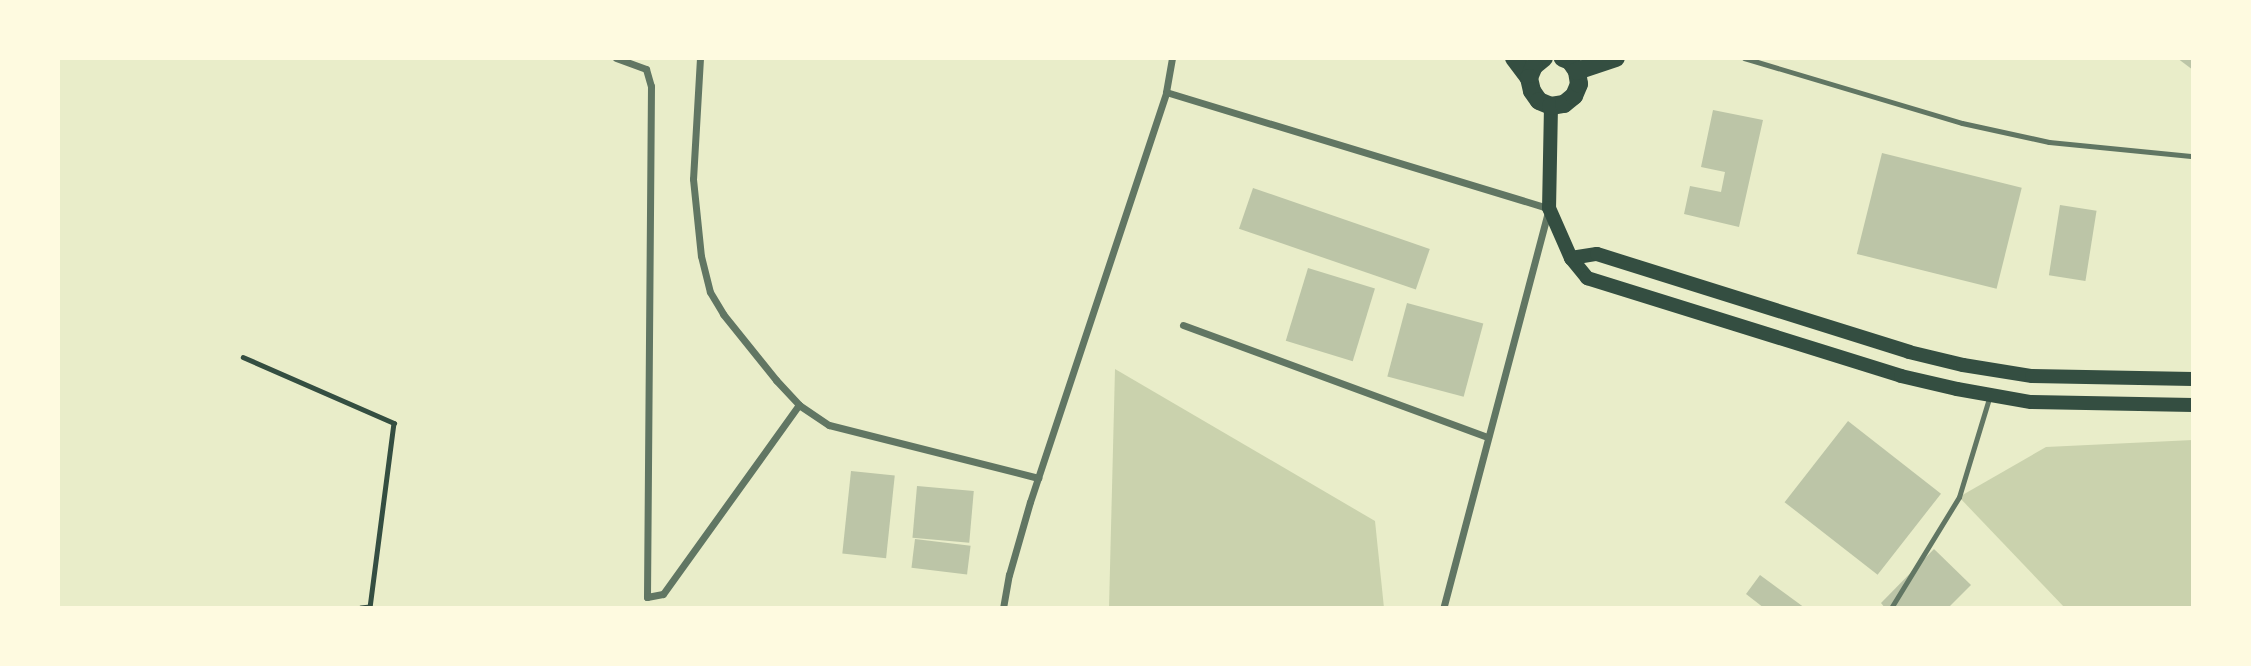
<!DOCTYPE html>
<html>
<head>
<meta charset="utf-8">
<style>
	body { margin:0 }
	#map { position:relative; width:2251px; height:666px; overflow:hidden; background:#e9edc9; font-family:"Work Sans",sans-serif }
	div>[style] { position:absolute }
	.green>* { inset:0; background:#cad2ad }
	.building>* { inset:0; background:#bcc5a7; transform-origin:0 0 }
	.path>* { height:4.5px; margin:-2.25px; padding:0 2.25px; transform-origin:2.25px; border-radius:2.25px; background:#344e41 }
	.service>* { height:5px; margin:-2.5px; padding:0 2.5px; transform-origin:2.5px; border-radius:2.5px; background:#617663 }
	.minor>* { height:7px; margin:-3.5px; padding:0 3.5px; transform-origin:3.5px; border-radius:3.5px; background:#617663 }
	.secondary>* { height:14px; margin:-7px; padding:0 7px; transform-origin:7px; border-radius:7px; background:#344e41 }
	.primary>* { height:18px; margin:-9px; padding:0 9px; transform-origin:9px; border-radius:9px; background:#344e41 }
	span { translate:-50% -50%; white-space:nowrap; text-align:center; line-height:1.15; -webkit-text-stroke:5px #fefae0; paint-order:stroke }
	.frame { position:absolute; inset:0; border:60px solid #fefae0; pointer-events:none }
</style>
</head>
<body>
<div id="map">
	<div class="green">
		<i style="clip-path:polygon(1115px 369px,1375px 521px,1384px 608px,1109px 608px)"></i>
		<i style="clip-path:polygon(2193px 440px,2193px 608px,2065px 608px,1959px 497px,2046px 447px)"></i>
	</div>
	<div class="building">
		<i style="clip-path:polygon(2177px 58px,2193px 58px,2193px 70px)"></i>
		<i style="clip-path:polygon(1713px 110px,1763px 120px,1739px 227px,1684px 214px,1690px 186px,1721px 192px,1725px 172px,1701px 167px)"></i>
		<i style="left:1882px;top:153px;width:144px;height:104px;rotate:14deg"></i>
		<i style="left:1253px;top:188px;width:187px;height:43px;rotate:19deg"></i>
		<i style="left:2060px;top:205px;width:37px;height:71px;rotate:9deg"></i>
		<i style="left:1308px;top:268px;width:70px;height:76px;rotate:17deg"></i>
		<i style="left:1407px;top:303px;width:79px;height:76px;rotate:15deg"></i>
		<i style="left:1848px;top:421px;width:118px;height:103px;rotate:38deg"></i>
		<i style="left:851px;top:471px;width:44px;height:83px;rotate:6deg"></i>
		<i style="left:917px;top:486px;width:57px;height:52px;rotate:5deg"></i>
		<i style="left:915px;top:539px;width:56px;height:29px;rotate:7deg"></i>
		<i style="clip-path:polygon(1934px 549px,1971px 585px,1948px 608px,1885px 608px,1881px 603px)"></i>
		<i style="clip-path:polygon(1760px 575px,1805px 608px,1764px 608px,1746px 594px)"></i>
	</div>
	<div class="path">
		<i style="left:243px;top:357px;width:165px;rotate:23.6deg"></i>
		<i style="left:394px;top:423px;width:186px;rotate:97.4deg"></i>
		<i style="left:370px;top:607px;width:9px;rotate:174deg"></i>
	</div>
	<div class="service">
		<i style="left:1744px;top:58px;width:227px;rotate:16.6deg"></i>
		<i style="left:1962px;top:123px;width:89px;rotate:12.3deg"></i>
		<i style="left:2049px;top:142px;width:145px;rotate:5.6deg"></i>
		<i style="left:1891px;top:608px;width:130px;rotate:-58.5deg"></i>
		<i style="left:1959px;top:497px;width:103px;rotate:-73.1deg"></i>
	</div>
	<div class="minor">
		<i style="left:616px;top:58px;width:32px;rotate:20deg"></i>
		<i style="left:646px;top:69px;width:18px;rotate:74deg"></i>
		<i style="left:651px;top:86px;width:511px;rotate:90.45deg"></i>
		<i style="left:647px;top:597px;width:16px;rotate:-11deg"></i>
		<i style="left:663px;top:594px;width:233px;rotate:-54.3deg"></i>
		<i style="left:700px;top:58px;width:121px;rotate:93.3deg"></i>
		<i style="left:693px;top:179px;width:77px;rotate:84.1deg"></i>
		<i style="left:701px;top:256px;width:37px;rotate:76deg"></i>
		<i style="left:710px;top:292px;width:26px;rotate:59deg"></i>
		<i style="left:723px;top:314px;width:85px;rotate:51.2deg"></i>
		<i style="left:776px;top:380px;width:34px;rotate:47deg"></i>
		<i style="left:799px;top:405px;width:36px;rotate:34deg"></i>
		<i style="left:829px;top:425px;width:216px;rotate:14.2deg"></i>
		<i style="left:1166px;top:92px;width:400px;rotate:16.9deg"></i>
		<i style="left:1549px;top:208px;width:414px;rotate:104.8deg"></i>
		<i style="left:1183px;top:325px;width:325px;rotate:20.2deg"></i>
		<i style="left:1003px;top:608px;width:34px;rotate:-80deg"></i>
		<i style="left:1009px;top:575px;width:76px;rotate:-74deg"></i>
		<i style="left:1030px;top:502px;width:432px;rotate:-71.6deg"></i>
		<i style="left:1166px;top:92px;width:35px;rotate:-80deg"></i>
	</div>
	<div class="secondary">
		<i style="left:1551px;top:106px;width:102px;rotate:91.1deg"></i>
		<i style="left:1549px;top:208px;width:55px;rotate:66.3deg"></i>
		<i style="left:1571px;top:258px;width:26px;rotate:51deg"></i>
		<i style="left:1587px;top:278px;width:329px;rotate:17.3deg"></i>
		<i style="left:1901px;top:376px;width:57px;rotate:13.1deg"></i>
		<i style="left:1957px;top:389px;width:75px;rotate:10deg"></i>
		<i style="left:2031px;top:402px;width:162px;rotate:1.1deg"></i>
		<i style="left:1571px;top:258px;width:26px;rotate:-9deg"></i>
		<i style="left:1597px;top:254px;width:327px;rotate:17.4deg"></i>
		<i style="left:1909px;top:352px;width:56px;rotate:13.5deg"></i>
		<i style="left:1963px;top:365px;width:70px;rotate:9.1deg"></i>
		<i style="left:2032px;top:376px;width:161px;rotate:1.1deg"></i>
	</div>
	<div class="primary">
		<i style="left:1514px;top:58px;width:25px;rotate:53deg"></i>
		<i style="left:1544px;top:58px;width:13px;rotate:141deg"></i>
		<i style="left:1534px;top:66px;width:13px;rotate:113deg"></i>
		<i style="left:1529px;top:78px;width:13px;rotate:77deg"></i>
		<i style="left:1532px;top:91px;width:12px;rotate:55deg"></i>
		<i style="left:1539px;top:101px;width:13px;rotate:23deg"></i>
		<i style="left:1551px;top:106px;width:13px;rotate:-9deg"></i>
		<i style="left:1564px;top:104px;width:13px;rotate:-39deg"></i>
		<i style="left:1574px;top:96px;width:13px;rotate:-67deg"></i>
		<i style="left:1579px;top:84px;width:13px;rotate:-99deg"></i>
		<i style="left:1577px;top:71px;width:12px;rotate:-125deg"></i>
		<i style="left:1570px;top:61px;width:8px;rotate:-157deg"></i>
		<i style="left:1577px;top:71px;width:41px;rotate:-18.4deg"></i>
	</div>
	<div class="frame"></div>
</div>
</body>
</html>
